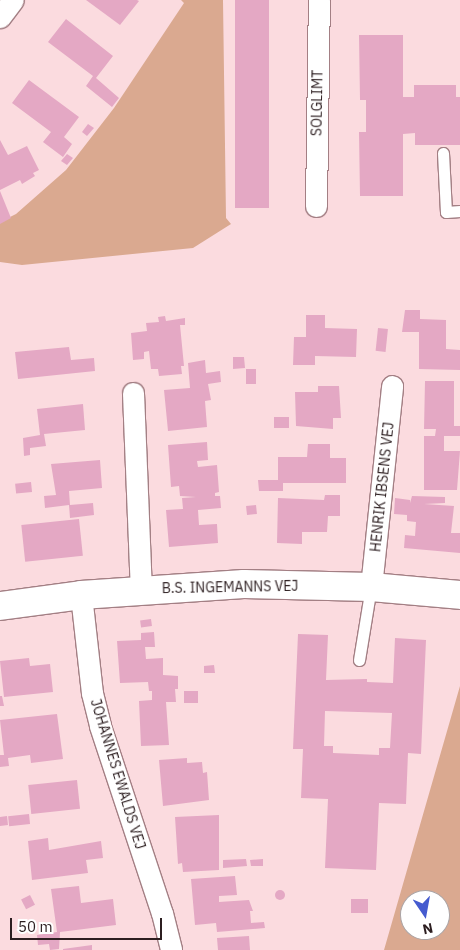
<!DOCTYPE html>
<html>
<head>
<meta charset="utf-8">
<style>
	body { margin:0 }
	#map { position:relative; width:460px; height:950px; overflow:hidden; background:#fbdbdf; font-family:"IBM Plex Sans",sans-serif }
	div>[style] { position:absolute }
	.green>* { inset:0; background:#daa990 }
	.building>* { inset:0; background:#e4a8c4; transform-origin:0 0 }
	.round { border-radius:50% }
	.roads { filter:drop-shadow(1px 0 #a37f84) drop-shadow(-1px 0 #a37f84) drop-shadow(0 1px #a37f84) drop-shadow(0 -1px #a37f84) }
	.lane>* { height:11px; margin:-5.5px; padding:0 5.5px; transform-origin:5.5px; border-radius:5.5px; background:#fff }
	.street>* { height:21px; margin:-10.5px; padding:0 10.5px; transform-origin:10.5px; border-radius:10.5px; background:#fff }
	.secondary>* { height:28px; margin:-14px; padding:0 14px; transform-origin:14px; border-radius:14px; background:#fff }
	span { translate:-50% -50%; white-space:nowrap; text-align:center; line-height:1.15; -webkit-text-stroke:4px #fff; paint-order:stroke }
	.street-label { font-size:14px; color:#2c1e20 }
	.north { position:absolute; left:400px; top:890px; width:50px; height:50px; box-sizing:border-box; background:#fff; border:1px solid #aba5a6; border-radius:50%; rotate:168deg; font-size:14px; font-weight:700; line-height:20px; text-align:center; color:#2c1e20 }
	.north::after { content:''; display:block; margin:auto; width:18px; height:22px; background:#455bcf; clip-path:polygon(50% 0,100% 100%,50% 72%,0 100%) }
	.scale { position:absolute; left:10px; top:918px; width:152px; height:22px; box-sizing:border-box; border:2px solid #2c1e20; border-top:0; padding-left:6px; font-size:15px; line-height:18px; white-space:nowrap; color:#2c1e20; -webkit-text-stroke:4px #fff; paint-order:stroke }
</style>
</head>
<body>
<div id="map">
	<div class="green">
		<i style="clip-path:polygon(181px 0,223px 0,226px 218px,231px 224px,193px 248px,22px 265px,0 262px,0 222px,16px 214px,66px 170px,114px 108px,184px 3px)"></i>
		<i style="clip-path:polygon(evenodd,460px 686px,460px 950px,384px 950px,460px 686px,410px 900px,440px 900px,440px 930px,410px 930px,410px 900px)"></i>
	</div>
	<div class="building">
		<i style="clip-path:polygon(86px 0,137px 0,139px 1px,120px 25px)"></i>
		<i style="left:235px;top:0;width:34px;height:208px"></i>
		<i style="clip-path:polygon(66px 19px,113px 56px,96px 78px,119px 98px,112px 107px,86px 86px,93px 76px,48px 42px)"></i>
		<i style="clip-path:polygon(359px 35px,403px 35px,403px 97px,414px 97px,414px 85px,456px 85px,456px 97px,460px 97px,460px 145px,415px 145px,415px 133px,403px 134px,403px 196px,360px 196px,359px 132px,366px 132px,366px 100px,360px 100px)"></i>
		<i style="clip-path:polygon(29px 80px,79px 117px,64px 137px,72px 144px,63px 157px,43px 142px,51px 132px,12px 103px)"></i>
		<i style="clip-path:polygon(88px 124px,94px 128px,87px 136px,82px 132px)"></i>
		<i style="clip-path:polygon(0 140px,8px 155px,27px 146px,39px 170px,33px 173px,35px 176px,22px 184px,20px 180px,0 190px)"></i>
		<i style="clip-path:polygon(67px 154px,73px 158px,67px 165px,61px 161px)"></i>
		<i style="clip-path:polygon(0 191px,11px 218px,0 224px)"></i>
		<i style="clip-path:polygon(405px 310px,420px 310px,420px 319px,446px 320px,446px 349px,460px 350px,460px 370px,419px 369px,419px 332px,402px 332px)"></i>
		<i style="clip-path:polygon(306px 315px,325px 315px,325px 328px,357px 329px,356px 357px,315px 356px,315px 365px,293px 365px,294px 337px,306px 337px)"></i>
		<i style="clip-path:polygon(165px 316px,166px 321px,185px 318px,185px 325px,180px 325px,184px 366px,181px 366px,182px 374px,159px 376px,158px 369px,151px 369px,149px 351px,144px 352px,144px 359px,133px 360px,131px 333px,147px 331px,146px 323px,159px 322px,158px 317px)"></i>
		<i style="left:378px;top:328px;width:10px;height:23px;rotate:6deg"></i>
		<i style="clip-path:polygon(69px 347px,71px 360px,94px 358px,95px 371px,18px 379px,15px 352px)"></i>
		<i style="clip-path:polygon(233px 357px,244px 357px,245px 368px,233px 369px)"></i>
		<i style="clip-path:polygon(205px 360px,206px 373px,220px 371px,221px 382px,208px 384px,211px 400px,205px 401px,207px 427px,168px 431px,164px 390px,190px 388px,188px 363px)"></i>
		<i style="left:246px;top:369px;width:10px;height:15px"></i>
		<i style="clip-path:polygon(425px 381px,454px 381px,454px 426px,460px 426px,460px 436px,444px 436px,444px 451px,460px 451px,457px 490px,424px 490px,424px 436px,435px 436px,436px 429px,424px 429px)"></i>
		<i style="clip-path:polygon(318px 386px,339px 386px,341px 418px,333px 418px,333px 429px,296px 426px,295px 392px,318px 392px)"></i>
		<i style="clip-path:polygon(83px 404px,85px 430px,44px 434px,46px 446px,30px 448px,30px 455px,24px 456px,23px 438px,40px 435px,37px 409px)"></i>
		<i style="left:274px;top:417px;width:15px;height:11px"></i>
		<i style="clip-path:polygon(207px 442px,208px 460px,197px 461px,198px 467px,217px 465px,219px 492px,215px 493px,215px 496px,220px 496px,221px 508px,198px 510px,199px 525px,217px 524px,218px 543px,169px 547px,166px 510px,183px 509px,182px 498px,196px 497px,180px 496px,179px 486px,171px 487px,168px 445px)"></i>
		<i style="clip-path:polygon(308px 444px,330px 444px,330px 458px,346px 458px,346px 483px,283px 483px,283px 491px,259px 491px,258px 480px,278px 480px,278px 457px,307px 457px)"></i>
		<i style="clip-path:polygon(100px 460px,102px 488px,69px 491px,70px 505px,93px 503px,94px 515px,70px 518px,69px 505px,45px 508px,44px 496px,56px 495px,51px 464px)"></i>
		<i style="left:31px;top:482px;width:10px;height:16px;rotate:84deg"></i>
		<i style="clip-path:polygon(325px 495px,340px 495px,340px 516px,328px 516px,327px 532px,302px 532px,302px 544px,277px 543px,278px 498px,324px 500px)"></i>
		<i style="clip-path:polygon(412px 496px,445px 497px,445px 503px,424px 504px,454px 506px,451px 533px,460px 533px,460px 553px,404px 548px,405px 535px,415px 536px,416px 522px,407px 521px,407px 515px,394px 514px,395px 498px,410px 500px,410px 503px)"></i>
		<i style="left:256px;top:505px;width:9px;height:10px;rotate:84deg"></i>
		<i style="left:79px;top:519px;width:37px;height:58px;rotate:84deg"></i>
		<i style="left:151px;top:619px;width:7px;height:11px;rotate:82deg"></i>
		<i style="clip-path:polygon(154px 632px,155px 647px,145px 647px,146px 659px,163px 658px,163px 675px,178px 676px,178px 689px,175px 689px,176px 702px,166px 702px,169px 745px,141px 746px,139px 701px,152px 700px,152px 691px,149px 691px,148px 682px,120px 683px,117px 641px,141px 640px,141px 633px)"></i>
		<i style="clip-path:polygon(evenodd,298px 634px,328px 635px,326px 680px,367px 679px,367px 682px,393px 683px,395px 638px,426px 640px,421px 754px,408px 753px,406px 804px,379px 803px,376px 870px,325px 868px,328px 799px,301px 798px,303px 749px,293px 749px,298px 634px,325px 711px,392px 713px,390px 748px,379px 748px,379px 755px,333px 753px,333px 746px,324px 746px,325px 711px)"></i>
		<i style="clip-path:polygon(29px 658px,30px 666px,50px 664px,53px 692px,4px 697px,0 661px)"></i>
		<i style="clip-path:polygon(214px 665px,215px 673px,204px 673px,204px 666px)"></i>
		<i style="left:198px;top:691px;width:12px;height:14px;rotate:90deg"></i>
		<i style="clip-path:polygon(0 696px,2px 696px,4px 706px,0 706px)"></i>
		<i style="clip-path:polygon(57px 714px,63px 759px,31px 763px,30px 755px,8px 758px,9px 766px,0 767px,0 755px,4px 755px,0 720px)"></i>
		<i style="clip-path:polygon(187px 758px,187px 763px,202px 762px,203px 773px,207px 772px,209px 800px,163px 806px,159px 760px)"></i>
		<i style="left:77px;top:780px;width:29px;height:49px;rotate:84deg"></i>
		<i style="left:29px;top:814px;width:10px;height:21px;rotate:84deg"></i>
		<i style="clip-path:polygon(219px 815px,219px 870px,183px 872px,182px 863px,178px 864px,175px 817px)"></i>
		<i style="clip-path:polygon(7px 816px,8px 825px,0 826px,0 817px)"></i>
		<i style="clip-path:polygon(48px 838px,49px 850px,101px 841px,103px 858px,86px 860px,88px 873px,32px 880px,28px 841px)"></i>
		<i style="clip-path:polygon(246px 859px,247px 866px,223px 868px,223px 860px)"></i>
		<i style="clip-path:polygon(263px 859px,263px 866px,251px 866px,250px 860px)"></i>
		<i style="clip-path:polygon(235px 876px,237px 895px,219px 896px,219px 902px,249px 900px,253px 911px,250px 911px,251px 923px,264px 922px,265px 928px,217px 932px,216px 923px,195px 925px,191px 879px)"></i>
		<i style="clip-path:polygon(79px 886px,81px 903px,113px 899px,116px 925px,60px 932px,59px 949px,50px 950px,49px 944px,38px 945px,37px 935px,57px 932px,51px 889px)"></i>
		<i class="round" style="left:275px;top:890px;width:10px;height:10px"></i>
		<i style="left:30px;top:895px;width:11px;height:10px;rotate:63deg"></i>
		<i style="left:351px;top:899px;width:17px;height:14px"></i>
		<i style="clip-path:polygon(249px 936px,250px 950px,218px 950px,217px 938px)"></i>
		<i style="clip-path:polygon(92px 945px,92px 950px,63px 950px,63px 949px)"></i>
	</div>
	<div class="roads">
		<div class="lane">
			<i style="left:443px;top:153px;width:59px;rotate:87.1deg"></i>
			<i style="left:446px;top:212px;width:14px;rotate:-4deg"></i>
			<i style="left:359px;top:660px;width:74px;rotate:-80.7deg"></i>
		</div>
		<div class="street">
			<i style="left:0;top:17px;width:21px;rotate:-53deg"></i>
			<i style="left:316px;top:206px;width:206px;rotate:-89.2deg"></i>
			<i style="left:133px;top:393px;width:197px;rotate:87.7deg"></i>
			<i style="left:371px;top:587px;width:202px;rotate:-84deg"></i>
			<i style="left:81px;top:595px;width:99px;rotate:83.6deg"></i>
			<i style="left:92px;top:693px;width:34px;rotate:76deg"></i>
			<i style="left:100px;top:726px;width:197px;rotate:71.7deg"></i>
			<i style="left:162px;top:913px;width:38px;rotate:76deg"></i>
		</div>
		<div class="secondary">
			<i style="left:0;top:606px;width:82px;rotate:-7.7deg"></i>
			<i style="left:81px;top:595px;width:163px;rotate:-3.9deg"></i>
			<i style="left:244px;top:584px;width:127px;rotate:1.4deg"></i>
			<i style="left:371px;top:587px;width:89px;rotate:5.1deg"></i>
		</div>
	</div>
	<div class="street-label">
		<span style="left:317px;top:103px;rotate:-89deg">SOLGLIMT</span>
		<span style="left:382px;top:487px;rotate:-84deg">HENRIK IBSENS VEJ</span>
		<span style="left:230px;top:587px;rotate:-1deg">B.S. INGEMANNS VEJ</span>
		<span style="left:118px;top:774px;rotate:73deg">JOHANNES EWALDS VEJ</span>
	</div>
	<div class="north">N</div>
	<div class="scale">50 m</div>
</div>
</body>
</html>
